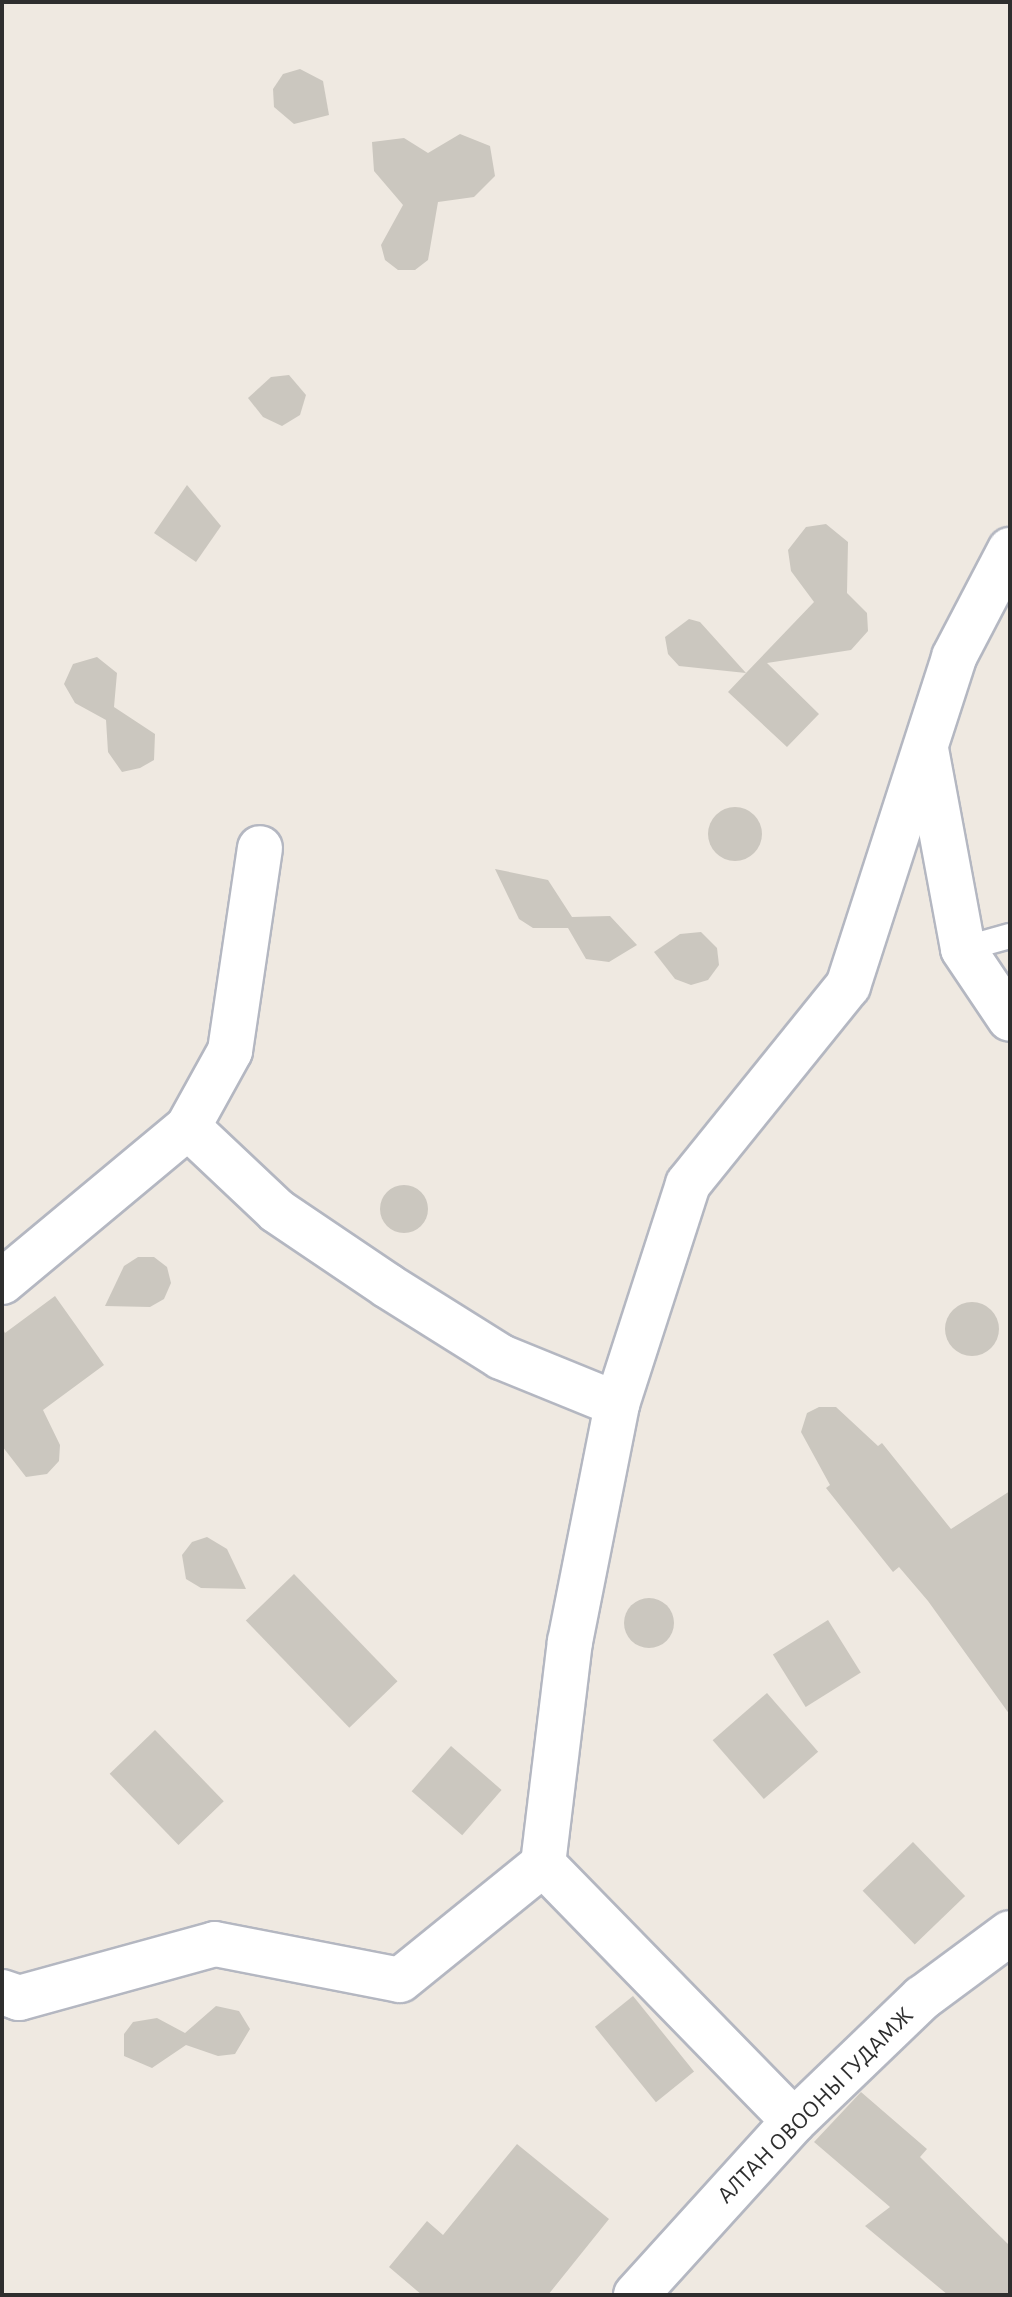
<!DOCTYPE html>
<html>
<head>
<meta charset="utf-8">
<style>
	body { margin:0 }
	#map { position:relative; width:1012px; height:2297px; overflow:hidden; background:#efe9e1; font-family:"Alegreya Sans",sans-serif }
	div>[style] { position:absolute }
	.building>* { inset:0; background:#cbc7bf; transform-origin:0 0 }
	.round { border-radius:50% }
	.roads { filter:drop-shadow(2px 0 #b4b7c1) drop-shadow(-2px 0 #b4b7c1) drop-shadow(0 2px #b4b7c1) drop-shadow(0 -2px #b4b7c1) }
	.service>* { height:24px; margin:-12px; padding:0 12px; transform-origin:12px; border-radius:12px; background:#fff }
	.minor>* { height:44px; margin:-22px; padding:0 22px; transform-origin:22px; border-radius:22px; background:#fff }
	.secondary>* { height:44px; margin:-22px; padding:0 22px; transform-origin:22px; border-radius:22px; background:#fff }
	span { translate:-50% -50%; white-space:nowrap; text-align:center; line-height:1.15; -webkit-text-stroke:6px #fff; paint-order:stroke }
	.street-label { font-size:24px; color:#2e2e2e }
	.frame { position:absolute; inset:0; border:4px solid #2e2e2e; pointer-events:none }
</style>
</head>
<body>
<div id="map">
	<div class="building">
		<i style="clip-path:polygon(300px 69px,323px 81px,329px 115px,294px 124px,274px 107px,273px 89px,283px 74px)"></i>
		<i style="clip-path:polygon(460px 134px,490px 146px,495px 176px,474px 197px,438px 202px,428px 260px,415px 270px,398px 270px,385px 260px,381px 245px,403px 205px,374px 171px,372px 142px,404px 138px,428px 153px)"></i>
		<i style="clip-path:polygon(289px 375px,306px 395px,300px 415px,282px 426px,263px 417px,248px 398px,271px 377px)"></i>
		<i style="clip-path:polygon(187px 485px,221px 526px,196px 562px,154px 533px)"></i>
		<i style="clip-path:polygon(826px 524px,848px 542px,847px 593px,867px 613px,868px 631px,851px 650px,767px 663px,819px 714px,787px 747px,728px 692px,746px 673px,679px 666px,668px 654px,665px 637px,689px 619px,700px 622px,746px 673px,814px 602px,791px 571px,788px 550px,806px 527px)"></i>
		<i style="clip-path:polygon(97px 657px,117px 673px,114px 707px,155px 734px,154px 760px,140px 768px,122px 772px,108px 752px,106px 720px,75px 703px,64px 684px,73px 664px)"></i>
		<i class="round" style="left:708px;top:807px;width:54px;height:54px"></i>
		<i style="clip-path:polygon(495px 869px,548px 880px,572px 917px,610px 916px,637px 945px,609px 962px,586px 959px,568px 928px,533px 928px,519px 919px)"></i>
		<i style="clip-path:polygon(701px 932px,717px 948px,719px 965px,708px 980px,691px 985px,675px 979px,654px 952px,680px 934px)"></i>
		<i class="round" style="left:380px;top:1185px;width:48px;height:48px"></i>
		<i style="clip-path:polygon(138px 1257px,154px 1257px,167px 1267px,171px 1283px,164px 1299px,150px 1307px,105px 1306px,124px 1266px)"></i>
		<i style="clip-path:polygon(55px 1296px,104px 1365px,43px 1410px,60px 1445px,59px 1461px,47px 1474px,26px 1477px,2px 1446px,2px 1327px,5px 1333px)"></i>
		<i class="round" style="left:945px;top:1302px;width:54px;height:54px"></i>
		<i style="clip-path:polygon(819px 1407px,836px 1407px,878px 1446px,882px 1443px,951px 1529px,1010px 1491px,1010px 1715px,928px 1601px,899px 1567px,893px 1572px,826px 1488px,830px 1485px,801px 1432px,807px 1413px)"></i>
		<i style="clip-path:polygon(207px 1537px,227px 1549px,246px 1589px,201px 1588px,186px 1579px,182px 1555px,192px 1542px)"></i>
		<i style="left:294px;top:1574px;width:149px;height:67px;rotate:46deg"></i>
		<i class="round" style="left:624px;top:1598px;width:50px;height:50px"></i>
		<i style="left:828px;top:1620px;width:62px;height:65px;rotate:58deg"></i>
		<i style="left:767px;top:1693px;width:78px;height:72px;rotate:49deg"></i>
		<i style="left:155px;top:1730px;width:99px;height:63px;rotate:46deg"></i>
		<i style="left:451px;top:1746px;width:67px;height:60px;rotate:41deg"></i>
		<i style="left:913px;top:1842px;width:75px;height:70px;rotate:46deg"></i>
		<i style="left:633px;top:1996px;width:97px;height:49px;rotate:51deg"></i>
		<i style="clip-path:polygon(216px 2006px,239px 2011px,250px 2029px,235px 2054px,218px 2056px,186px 2045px,152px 2068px,124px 2056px,124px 2034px,133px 2022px,157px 2018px,185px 2033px)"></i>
		<i style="clip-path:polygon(861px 2092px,927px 2149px,920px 2157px,1010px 2246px,1010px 2295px,948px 2295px,865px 2226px,890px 2207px,814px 2142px)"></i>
		<i style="clip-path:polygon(517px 2144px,609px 2219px,548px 2295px,422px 2295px,389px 2267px,427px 2221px,443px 2235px)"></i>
	</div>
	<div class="roads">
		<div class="service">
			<i style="left:963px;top:949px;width:49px;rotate:-15.5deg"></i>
		</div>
		<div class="minor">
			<i style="left:926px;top:749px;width:203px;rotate:79.5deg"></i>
			<i style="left:963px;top:949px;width:84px;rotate:56.1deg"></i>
			<i style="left:188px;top:1127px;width:87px;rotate:-61.1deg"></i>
			<i style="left:230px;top:1051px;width:205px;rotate:-81.6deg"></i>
			<i style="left:2px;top:1282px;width:242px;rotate:-39.8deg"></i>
			<i style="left:188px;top:1127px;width:122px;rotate:43.3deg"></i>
			<i style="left:277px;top:1211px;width:134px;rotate:34deg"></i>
			<i style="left:388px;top:1286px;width:133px;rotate:32.1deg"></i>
			<i style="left:501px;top:1357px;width:125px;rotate:22.1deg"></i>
			<i style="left:543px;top:1864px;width:359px;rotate:45.7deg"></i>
			<i style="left:2px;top:1992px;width:18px;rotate:19deg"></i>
			<i style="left:19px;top:1998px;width:203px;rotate:-15.4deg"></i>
			<i style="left:215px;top:1944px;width:188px;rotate:11deg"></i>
			<i style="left:400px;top:1980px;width:184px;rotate:-39deg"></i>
			<i style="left:543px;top:1864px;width:224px;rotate:-83.1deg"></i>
			<i style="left:570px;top:1642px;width:243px;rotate:-78.8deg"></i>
			<i style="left:617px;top:1404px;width:231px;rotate:-72.1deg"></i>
			<i style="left:688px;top:1184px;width:255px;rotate:-51.1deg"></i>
			<i style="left:848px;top:986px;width:346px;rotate:-72.1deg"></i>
			<i style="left:954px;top:657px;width:121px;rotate:-62.4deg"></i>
		</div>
		<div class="secondary">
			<i style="left:636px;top:2295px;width:235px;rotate:-47.8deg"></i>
			<i style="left:794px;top:2121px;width:178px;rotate:-43.9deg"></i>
			<i style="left:922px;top:1998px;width:109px;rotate:-36.5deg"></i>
		</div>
	</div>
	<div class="street-label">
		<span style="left:816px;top:2106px;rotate:-45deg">АЛТАН ОВООНЫ ГУДАМЖ</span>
	</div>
	<div class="frame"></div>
</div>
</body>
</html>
